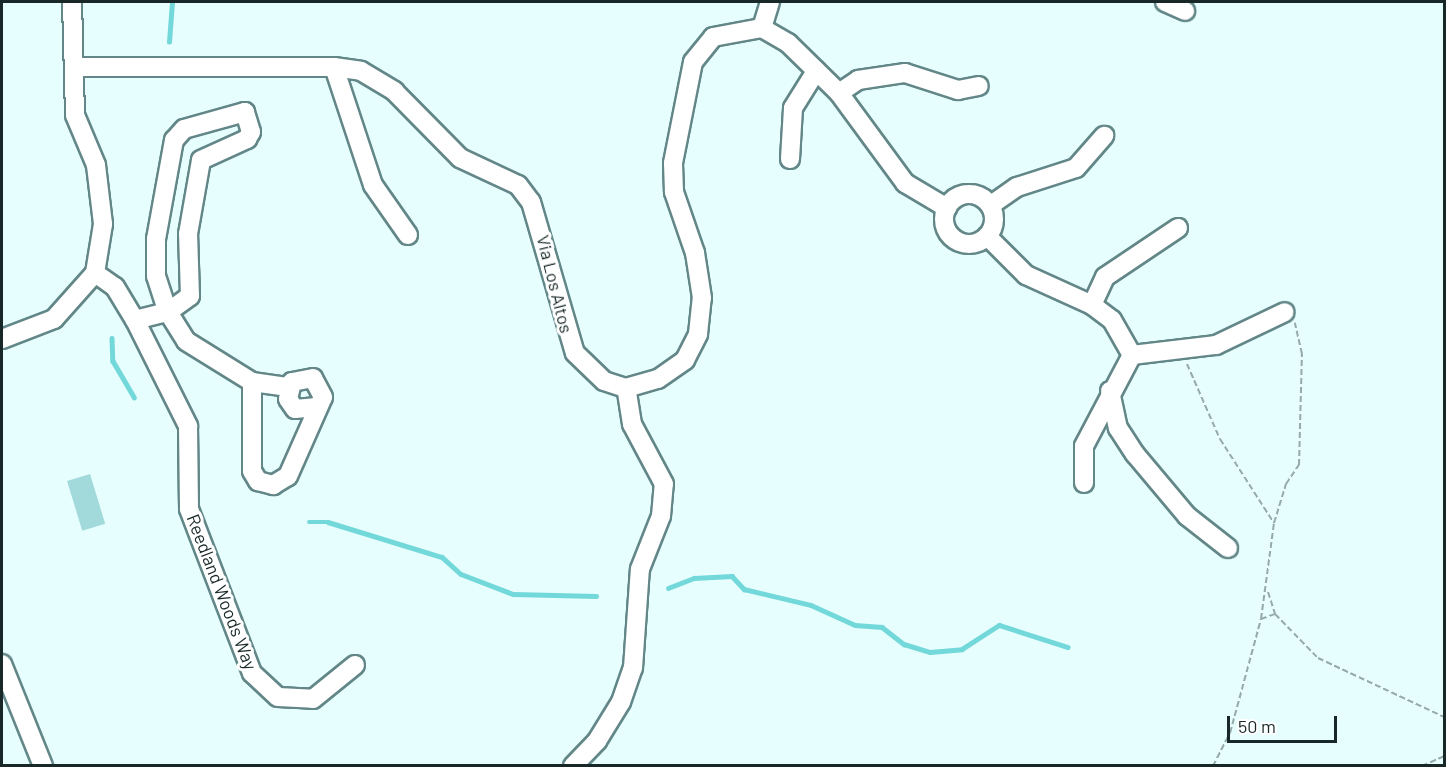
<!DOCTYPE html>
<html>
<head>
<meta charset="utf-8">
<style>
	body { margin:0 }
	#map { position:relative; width:1446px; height:767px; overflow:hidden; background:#e7fefe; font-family:Barlow,sans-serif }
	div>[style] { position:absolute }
	.green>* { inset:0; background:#a2d9da; transform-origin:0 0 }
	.stream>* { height:4.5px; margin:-2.25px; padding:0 2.25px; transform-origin:2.25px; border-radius:2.25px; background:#73d8da }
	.path>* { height:2px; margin-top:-1px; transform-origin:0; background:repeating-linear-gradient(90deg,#96aaaa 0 6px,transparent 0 9px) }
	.roads { filter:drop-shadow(2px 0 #638788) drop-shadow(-2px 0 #638788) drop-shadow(0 2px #638788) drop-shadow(0 -2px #638788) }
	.minor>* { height:18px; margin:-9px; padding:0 9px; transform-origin:9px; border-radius:9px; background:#fff }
	.minor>.ring { margin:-9px; padding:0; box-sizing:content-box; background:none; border:18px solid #fff; border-radius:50% }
	span { translate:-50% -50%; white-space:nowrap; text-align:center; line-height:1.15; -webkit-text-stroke:6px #fff; paint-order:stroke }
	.street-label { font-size:18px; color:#182727 }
	.frame { position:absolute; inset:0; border:3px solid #182727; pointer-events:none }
	.scale { position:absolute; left:1227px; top:716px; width:110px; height:27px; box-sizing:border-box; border:3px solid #182727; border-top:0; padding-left:8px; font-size:18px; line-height:21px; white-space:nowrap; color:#182727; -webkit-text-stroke:4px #fff; paint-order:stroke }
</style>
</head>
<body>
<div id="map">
	<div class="green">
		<i style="left:90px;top:474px;width:52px;height:24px;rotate:73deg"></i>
	</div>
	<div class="stream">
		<i style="left:169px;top:42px;width:40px;rotate:-85.7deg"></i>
		<i style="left:112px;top:338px;width:23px;rotate:88deg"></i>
		<i style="left:113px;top:361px;width:42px;rotate:59.7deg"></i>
		<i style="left:309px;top:522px;width:19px"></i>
		<i style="left:328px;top:522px;width:119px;rotate:17.1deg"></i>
		<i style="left:442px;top:557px;width:25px;rotate:42deg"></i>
		<i style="left:461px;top:574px;width:56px;rotate:21deg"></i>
		<i style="left:513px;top:594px;width:83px;rotate:1.4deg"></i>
		<i style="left:668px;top:588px;width:28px;rotate:-21deg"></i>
		<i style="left:694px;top:578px;width:38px;rotate:-3deg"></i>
		<i style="left:732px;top:576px;width:18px;rotate:47deg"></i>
		<i style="left:744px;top:589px;width:69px;rotate:13.4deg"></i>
		<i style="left:811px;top:605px;width:48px;rotate:24.4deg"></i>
		<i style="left:855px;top:625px;width:27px;rotate:4deg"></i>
		<i style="left:882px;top:627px;width:28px;rotate:38deg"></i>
		<i style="left:904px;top:644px;width:27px;rotate:17deg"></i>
		<i style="left:930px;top:652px;width:32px;rotate:-5deg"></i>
		<i style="left:962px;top:649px;width:44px;rotate:-33deg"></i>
		<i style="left:999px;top:625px;width:72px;rotate:17.7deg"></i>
	</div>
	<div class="path">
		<i style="left:1187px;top:364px;width:82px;rotate:66.3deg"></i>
		<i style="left:1220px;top:439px;width:100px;rotate:57.3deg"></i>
		<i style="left:1268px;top:592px;width:23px;rotate:72deg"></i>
		<i style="left:1275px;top:614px;width:62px;rotate:45.7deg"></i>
		<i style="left:1318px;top:658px;width:139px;rotate:25.1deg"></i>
		<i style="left:1261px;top:619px;width:15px;rotate:-20deg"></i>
		<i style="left:1213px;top:766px;width:37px;rotate:-63deg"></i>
		<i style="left:1230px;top:733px;width:118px;rotate:-74.8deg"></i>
		<i style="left:1261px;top:619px;width:97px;rotate:-82.3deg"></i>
		<i style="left:1274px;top:523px;width:41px;rotate:-72.9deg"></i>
		<i style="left:1286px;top:484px;width:23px;rotate:-56deg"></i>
		<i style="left:1299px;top:465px;width:111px;rotate:-88.5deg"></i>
		<i style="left:1302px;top:354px;width:32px;rotate:-103deg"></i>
		<i style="left:1422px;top:766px;width:24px;rotate:-24deg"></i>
	</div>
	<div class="roads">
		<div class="minor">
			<i style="left:1165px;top:2px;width:22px;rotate:24deg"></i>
			<i style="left:762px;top:28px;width:27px;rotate:-73deg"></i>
			<i style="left:74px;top:67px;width:260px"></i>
			<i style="left:334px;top:67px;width:27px;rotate:8deg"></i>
			<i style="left:361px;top:71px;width:39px;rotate:31deg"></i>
			<i style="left:394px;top:91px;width:94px;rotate:45.4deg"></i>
			<i style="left:460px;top:158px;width:64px;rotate:25deg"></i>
			<i style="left:518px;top:185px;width:21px;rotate:53deg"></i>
			<i style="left:531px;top:202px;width:157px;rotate:73.8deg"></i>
			<i style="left:575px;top:353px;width:40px;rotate:44deg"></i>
			<i style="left:604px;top:381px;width:23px;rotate:18deg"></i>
			<i style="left:626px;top:388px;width:33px;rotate:-16deg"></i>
			<i style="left:658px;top:379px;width:33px;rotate:-35deg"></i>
			<i style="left:685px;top:360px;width:29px;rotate:-63deg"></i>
			<i style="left:698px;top:334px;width:36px;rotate:-84deg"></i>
			<i style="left:702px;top:298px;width:46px;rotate:-98.8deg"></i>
			<i style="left:695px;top:253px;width:65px;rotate:-109deg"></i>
			<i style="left:674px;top:192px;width:29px;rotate:-92deg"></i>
			<i style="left:673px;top:163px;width:103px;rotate:-78.8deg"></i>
			<i style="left:693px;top:62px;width:32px;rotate:-51deg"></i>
			<i style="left:713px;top:37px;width:50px;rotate:-10.4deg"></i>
			<i style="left:762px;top:28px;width:30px;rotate:30deg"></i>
			<i style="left:788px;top:43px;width:71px;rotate:44.4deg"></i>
			<i style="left:839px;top:93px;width:112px;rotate:53.7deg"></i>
			<i style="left:905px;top:183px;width:49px;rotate:30.8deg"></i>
			<i style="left:334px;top:67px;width:124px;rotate:71.7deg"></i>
			<i style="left:373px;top:185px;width:61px;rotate:55deg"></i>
			<i style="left:839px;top:93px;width:23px;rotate:-34deg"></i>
			<i style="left:858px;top:80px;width:48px;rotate:-8.5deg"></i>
			<i style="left:905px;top:73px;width:56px;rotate:17.8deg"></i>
			<i style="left:958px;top:90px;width:21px;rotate:-11deg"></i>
			<i style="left:790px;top:159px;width:51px;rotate:-86.6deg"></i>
			<i style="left:793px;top:108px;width:44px;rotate:-58.1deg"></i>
			<i class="ring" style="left:944px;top:194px;width:32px;height:32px"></i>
			<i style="left:991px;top:205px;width:32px;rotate:-35deg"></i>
			<i style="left:1017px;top:187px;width:62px;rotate:-17.9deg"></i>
			<i style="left:1076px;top:168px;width:43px;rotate:-48.8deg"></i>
			<i style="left:987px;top:236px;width:55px;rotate:45deg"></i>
			<i style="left:1026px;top:275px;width:72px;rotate:24.4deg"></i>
			<i style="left:1092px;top:305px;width:25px;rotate:37deg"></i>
			<i style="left:1112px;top:320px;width:40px;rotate:60.3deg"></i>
			<i style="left:95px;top:273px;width:24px;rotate:35deg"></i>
			<i style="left:115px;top:287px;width:39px;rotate:59deg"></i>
			<i style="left:135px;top:320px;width:119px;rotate:63.4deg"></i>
			<i style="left:188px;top:426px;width:83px;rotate:89.3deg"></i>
			<i style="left:189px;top:509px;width:176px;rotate:69deg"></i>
			<i style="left:252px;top:673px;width:35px;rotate:43deg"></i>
			<i style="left:278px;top:697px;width:35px;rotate:3deg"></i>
			<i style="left:313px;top:699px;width:54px;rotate:-39deg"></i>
			<i style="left:1092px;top:305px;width:31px;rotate:-65deg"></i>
			<i style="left:1105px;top:277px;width:88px;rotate:-33.9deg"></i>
			<i style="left:135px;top:320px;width:34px;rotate:-14deg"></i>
			<i style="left:168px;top:312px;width:27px;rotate:-36deg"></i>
			<i style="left:190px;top:296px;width:62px;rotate:-91.8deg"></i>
			<i style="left:188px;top:234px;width:75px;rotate:-80deg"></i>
			<i style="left:201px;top:160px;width:51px;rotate:-24.5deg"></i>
			<i style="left:247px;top:139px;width:8px;rotate:-60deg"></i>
			<i style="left:251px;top:132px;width:21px;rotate:-107deg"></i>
			<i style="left:245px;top:112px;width:63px;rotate:164.4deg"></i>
			<i style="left:184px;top:129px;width:15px;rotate:132deg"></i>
			<i style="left:174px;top:140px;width:101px;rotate:100.3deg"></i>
			<i style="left:156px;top:239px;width:37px;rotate:90deg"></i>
			<i style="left:156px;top:276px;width:38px;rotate:72deg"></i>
			<i style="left:168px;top:312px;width:34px;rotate:58deg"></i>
			<i style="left:186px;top:341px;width:78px;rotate:31.8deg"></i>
			<i style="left:252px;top:382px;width:89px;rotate:90deg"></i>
			<i style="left:252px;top:471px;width:12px;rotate:59deg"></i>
			<i style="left:258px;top:481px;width:16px;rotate:15deg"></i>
			<i style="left:273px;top:485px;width:17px;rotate:-31deg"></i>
			<i style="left:288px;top:476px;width:86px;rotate:-66.1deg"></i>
			<i style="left:323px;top:397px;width:21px;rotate:-118deg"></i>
			<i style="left:313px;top:378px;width:21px;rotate:169deg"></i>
			<i style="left:292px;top:382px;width:17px;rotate:103deg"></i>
			<i style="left:288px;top:399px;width:12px;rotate:55deg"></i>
			<i style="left:295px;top:409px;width:22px;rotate:-5deg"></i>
			<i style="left:2px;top:339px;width:56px;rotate:-21deg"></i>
			<i style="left:54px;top:319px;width:62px;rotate:-48.3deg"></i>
			<i style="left:95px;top:273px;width:50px;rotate:-80.7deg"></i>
			<i style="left:103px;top:224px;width:59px;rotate:-96.8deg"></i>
			<i style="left:96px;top:165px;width:54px;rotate:-112.8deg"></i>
			<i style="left:75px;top:115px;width:113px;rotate:-91.5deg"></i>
			<i style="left:252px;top:382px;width:37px;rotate:8deg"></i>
			<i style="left:1110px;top:391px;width:38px;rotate:78deg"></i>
			<i style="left:1118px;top:428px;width:31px;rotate:57deg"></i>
			<i style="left:1135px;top:454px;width:81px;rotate:50deg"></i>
			<i style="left:1187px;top:516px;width:52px;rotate:38deg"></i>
			<i style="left:1084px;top:483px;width:37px;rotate:-90deg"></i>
			<i style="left:1084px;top:446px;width:103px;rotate:-62.2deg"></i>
			<i style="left:1132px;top:355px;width:85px;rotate:-6.8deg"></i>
			<i style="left:1216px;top:345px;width:76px;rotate:-25.6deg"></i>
			<i style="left:2px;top:664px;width:110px;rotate:68.1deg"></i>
			<i style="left:573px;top:766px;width:35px;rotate:-46deg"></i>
			<i style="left:597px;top:741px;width:46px;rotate:-58.4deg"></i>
			<i style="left:621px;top:702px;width:36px;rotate:-71deg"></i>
			<i style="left:633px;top:668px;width:99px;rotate:-86deg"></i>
			<i style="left:640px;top:569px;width:57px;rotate:-68.4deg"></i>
			<i style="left:661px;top:516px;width:32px;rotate:-85deg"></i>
			<i style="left:664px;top:484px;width:68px;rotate:-118.1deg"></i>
			<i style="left:632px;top:424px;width:36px;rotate:-99deg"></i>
		</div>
	</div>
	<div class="street-label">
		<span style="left:555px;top:284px;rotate:76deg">Via Los Altos</span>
		<span style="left:222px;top:592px;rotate:69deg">Reedland Woods Way</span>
	</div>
	<div class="frame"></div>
	<div class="scale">50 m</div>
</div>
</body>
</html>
